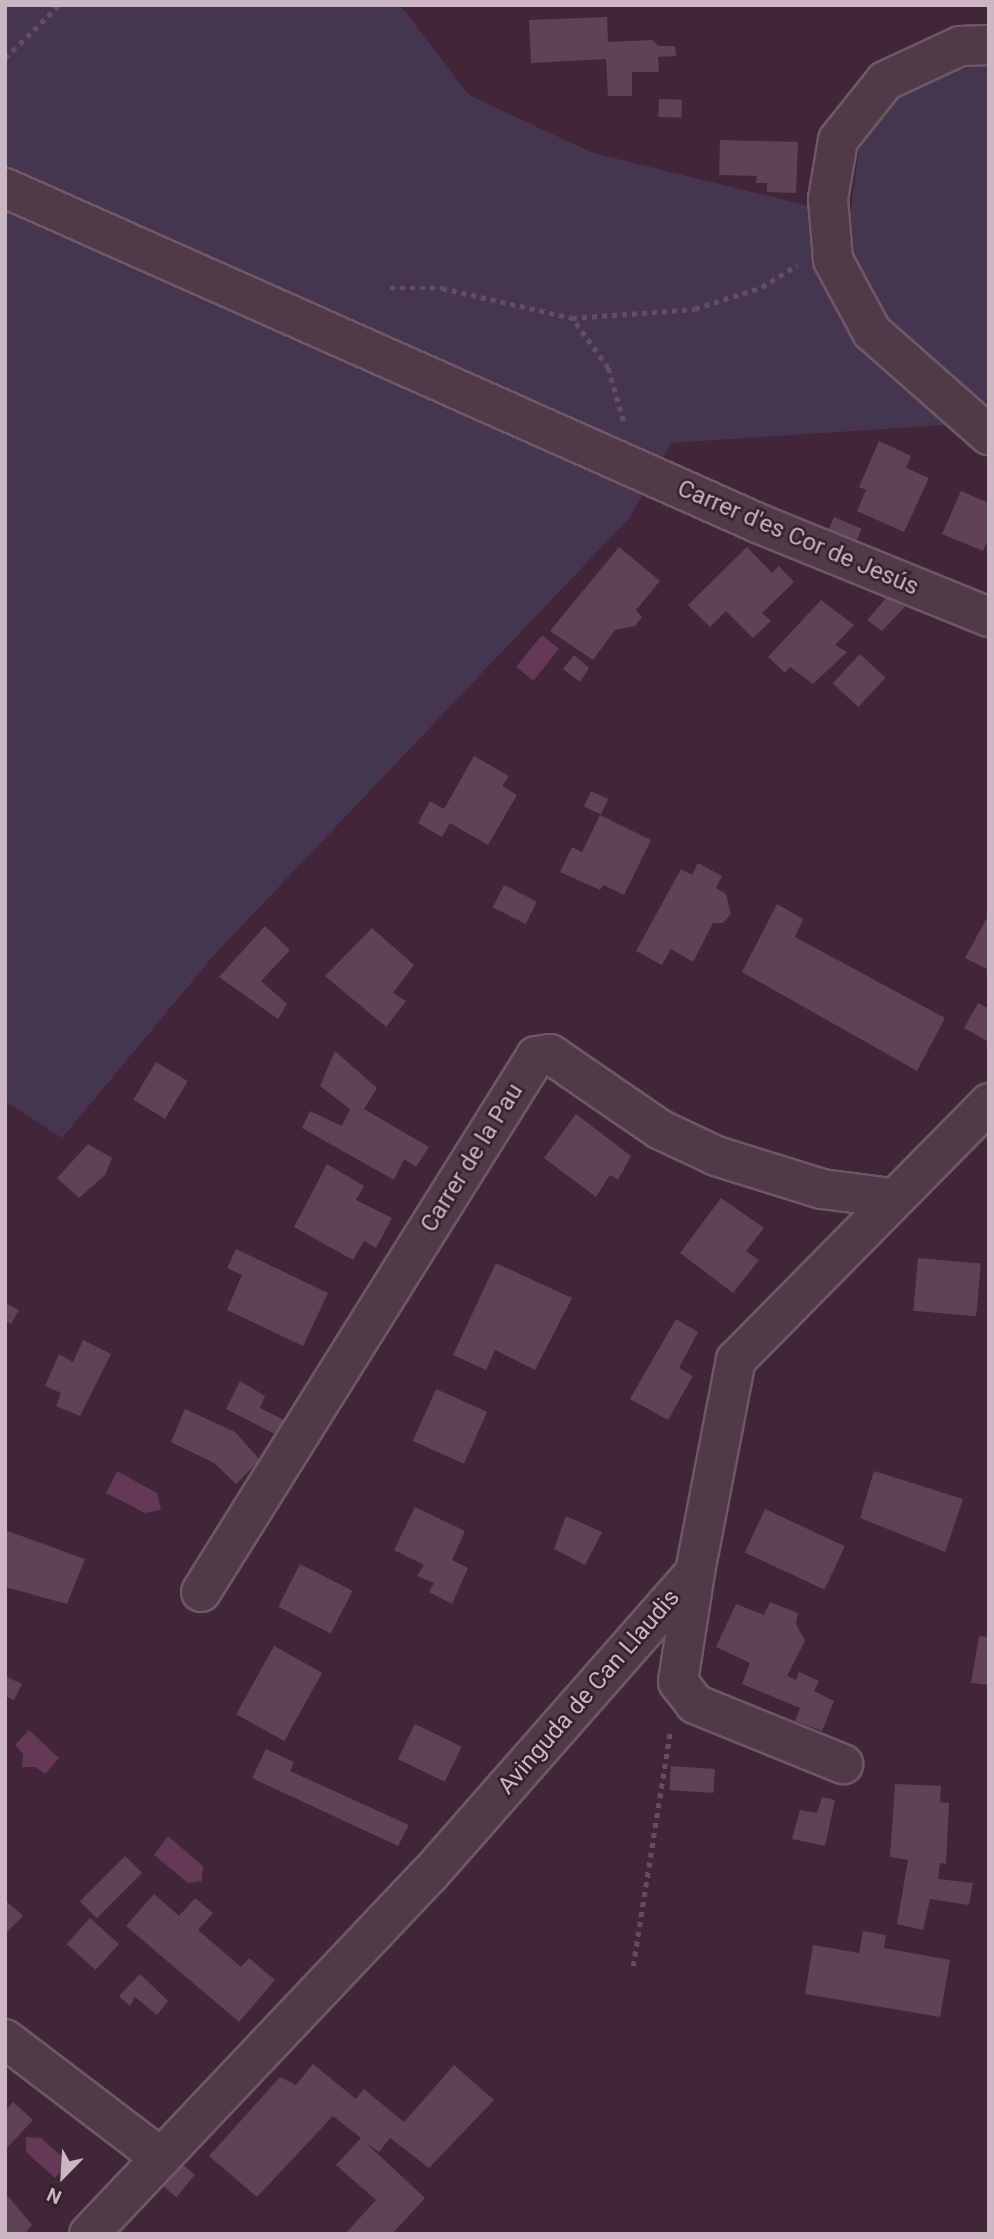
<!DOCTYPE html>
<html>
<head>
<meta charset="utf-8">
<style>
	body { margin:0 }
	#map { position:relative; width:994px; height:2239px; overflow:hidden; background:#402637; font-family:Roboto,sans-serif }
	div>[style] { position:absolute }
	.green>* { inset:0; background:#463551 }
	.water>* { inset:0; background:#643955; transform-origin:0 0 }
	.building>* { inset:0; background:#5f4256; transform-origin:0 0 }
	.path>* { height:4.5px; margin-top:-2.25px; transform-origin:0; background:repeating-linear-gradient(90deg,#634f65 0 5px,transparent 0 10px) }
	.roads { filter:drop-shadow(2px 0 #6d5866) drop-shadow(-2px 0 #6d5866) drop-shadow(0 2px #6d5866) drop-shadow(0 -2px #6d5866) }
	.minor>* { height:38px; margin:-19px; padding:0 19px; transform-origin:19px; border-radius:19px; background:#503a48 }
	span { translate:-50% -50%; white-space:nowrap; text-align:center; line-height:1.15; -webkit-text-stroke:5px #351f2d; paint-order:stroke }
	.street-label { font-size:24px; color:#cab7c3 }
	.frame { position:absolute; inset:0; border:7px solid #cab7c3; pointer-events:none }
	.north { position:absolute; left:28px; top:2141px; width:70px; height:70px; -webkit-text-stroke:5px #351f2d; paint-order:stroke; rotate:204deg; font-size:19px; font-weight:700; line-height:28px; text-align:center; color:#cab7c3 }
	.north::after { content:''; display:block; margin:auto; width:24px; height:32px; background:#cab7c3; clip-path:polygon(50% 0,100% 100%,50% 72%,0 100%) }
</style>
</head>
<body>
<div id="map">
	<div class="green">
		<i style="clip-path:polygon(5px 5px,400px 5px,469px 95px,593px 153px,850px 216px,860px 141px,911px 83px,989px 62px,989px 422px,671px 443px,630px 517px,215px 954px,62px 1138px,5px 1101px)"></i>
	</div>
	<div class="water">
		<i style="left:542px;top:635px;width:22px;height:41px;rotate:39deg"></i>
		<i style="clip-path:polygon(117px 1471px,157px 1493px,161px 1510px,145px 1513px,106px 1493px)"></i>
		<i style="clip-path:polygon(29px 1730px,59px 1758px,45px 1774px,35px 1767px,22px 1767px,23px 1754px,15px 1745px)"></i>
		<i style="clip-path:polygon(168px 1836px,203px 1866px,202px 1881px,188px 1883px,154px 1855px)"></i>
		<i style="clip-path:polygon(26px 2137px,41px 2138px,69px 2163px,55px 2178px,26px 2152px)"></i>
	</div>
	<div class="building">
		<i style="clip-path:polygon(607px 17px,608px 42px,653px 40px,658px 46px,675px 46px,676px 56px,658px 57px,659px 72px,632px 72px,632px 96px,608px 96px,606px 59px,531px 63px,529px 20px)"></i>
		<i style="left:659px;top:99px;width:23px;height:18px;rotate:2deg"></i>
		<i style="clip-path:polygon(720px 140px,798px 142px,796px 193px,767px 192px,767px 183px,756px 183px,757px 176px,719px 175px)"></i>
		<i style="clip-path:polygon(879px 441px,911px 456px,906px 468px,929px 478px,904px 532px,857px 511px,866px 490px,859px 487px)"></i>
		<i style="clip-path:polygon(961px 491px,989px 503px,989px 537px,983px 551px,942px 534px)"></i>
		<i style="left:834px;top:517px;width:30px;height:17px;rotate:23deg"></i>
		<i style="clip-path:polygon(619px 547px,660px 581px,636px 610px,642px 617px,635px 626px,615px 630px,593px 660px,550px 631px)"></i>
		<i style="clip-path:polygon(747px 547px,772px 573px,779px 566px,794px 582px,762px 613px,771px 621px,753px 638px,726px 611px,710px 627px,688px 605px)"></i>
		<i style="clip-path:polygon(893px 590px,914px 597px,882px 631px,867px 620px)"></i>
		<i style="clip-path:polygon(821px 600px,854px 625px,835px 645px,847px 652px,813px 684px,790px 667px,785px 673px,768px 657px)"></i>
		<i style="left:860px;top:654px;width:35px;height:40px;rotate:43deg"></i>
		<i style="clip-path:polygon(574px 655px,589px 668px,580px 682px,563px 669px)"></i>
		<i style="clip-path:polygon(474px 756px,509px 776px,502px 786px,517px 795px,488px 845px,450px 823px,442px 837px,418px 823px,430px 801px,444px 809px)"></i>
		<i style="left:591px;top:791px;width:19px;height:17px;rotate:25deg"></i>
		<i style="clip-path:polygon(600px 815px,651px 840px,624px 895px,603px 885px,600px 890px,560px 872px,572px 847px,582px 852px)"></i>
		<i style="clip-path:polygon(698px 863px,722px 876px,716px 888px,726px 894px,731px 914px,723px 923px,713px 923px,693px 962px,671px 949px,662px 965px,636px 951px,681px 869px,692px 875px)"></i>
		<i style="left:504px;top:885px;width:37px;height:25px;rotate:27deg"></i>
		<i style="clip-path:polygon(777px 904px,803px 919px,795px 937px,945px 1018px,917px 1071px,742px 972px)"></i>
		<i style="clip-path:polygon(989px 914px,989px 970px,965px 958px)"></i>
		<i style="clip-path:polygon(265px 926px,290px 950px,261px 981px,287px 1004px,278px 1019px,219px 977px)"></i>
		<i style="clip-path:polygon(372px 928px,414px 965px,393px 993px,406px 1001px,386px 1027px,325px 976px)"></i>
		<i style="clip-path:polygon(978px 1003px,989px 1009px,989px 1042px,964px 1028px)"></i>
		<i style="clip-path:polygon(335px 1051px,377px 1088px,364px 1109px,429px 1147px,416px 1167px,404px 1159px,394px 1180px,302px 1128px,310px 1111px,342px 1126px,350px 1109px,320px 1086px)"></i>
		<i style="left:156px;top:1062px;width:37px;height:44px;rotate:31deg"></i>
		<i style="clip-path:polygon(576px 1114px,631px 1156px,618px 1180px,610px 1175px,596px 1197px,544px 1158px)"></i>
		<i style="clip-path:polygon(88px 1144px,112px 1158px,105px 1175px,79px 1198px,57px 1178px)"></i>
		<i style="clip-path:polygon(327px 1164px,364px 1186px,356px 1200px,392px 1218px,376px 1248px,364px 1241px,353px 1260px,294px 1227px)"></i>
		<i style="clip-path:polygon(721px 1198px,764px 1228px,746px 1251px,759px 1260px,733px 1293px,680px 1253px)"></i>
		<i style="clip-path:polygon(236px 1249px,328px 1293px,303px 1346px,227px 1310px,242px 1275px,227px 1268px)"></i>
		<i style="left:918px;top:1258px;width:63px;height:53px;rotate:5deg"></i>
		<i style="clip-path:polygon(496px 1263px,572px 1298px,535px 1370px,495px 1350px,486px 1370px,453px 1355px)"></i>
		<i style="clip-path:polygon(5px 1303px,19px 1310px,11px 1324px,5px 1321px)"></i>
		<i style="clip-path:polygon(676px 1319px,698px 1332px,679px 1368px,693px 1376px,668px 1420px,630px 1399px)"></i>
		<i style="clip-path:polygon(83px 1340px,111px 1354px,80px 1416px,56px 1406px,61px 1393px,45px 1386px,59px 1354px,73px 1362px)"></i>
		<i style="clip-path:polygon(240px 1381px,265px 1396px,260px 1408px,284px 1420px,275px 1434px,226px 1409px)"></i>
		<i style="left:436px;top:1389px;width:56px;height:57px;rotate:24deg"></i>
		<i style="clip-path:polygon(185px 1409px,235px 1432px,260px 1460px,236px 1484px,214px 1463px,171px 1442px)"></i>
		<i style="clip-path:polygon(874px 1471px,963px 1499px,945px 1552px,860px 1518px)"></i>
		<i style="clip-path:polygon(415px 1507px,465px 1531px,452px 1560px,468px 1568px,452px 1604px,429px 1592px,434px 1583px,417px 1576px,424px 1565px,394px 1550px)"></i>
		<i style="left:765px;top:1509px;width:88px;height:48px;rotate:25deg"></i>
		<i style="clip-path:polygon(566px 1516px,602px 1532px,585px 1565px,554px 1549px)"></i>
		<i style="clip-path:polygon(5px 1530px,85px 1559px,67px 1604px,5px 1587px)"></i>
		<i style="left:300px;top:1564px;width:59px;height:48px;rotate:27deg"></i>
		<i style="clip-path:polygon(770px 1602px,798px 1613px,796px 1624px,805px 1641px,787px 1676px,796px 1680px,799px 1672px,819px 1681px,814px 1691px,834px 1701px,822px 1731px,795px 1721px,800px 1708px,742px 1684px,750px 1663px,716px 1647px,736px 1604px,764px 1615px)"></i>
		<i style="clip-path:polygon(979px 1636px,989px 1637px,989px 1685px,971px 1683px)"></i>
		<i style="left:274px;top:1646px;width:55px;height:78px;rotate:29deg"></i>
		<i style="clip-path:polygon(5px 1676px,22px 1684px,14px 1700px,5px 1696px)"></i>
		<i style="left:415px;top:1724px;width:52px;height:39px;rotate:26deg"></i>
		<i style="clip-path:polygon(266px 1749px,294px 1762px,290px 1771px,409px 1825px,398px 1846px,252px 1778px)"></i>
		<i style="left:671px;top:1766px;width:44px;height:24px;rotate:4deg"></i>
		<i style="clip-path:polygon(895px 1784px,941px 1786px,940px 1802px,949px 1803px,946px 1864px,940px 1863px,938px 1879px,973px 1883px,969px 1905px,930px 1899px,923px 1930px,897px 1924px,908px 1860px,890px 1857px)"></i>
		<i style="clip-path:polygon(822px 1797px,835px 1800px,825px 1846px,792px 1839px,800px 1810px,817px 1813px)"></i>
		<i style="left:125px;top:1856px;width:24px;height:64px;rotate:45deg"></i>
		<i style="clip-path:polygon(154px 1894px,179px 1916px,195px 1898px,213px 1913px,198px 1930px,241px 1967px,249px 1958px,275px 1980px,239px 2022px,126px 1926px)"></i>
		<i style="clip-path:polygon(5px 1900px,23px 1916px,5px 1934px)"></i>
		<i style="left:90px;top:1918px;width:39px;height:35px;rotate:42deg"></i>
		<i style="clip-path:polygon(863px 1931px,886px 1935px,884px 1948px,950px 1960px,940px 2017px,805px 1994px,813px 1945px,859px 1953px)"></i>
		<i style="clip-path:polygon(140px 1974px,168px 2001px,157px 2015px,135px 1997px,130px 2006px,119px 1996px)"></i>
		<i style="clip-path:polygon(313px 2064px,356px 2099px,364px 2089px,404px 2122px,454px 2065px,494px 2100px,429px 2168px,390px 2138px,379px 2152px,366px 2143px,425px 2198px,392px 2234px,345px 2234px,376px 2200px,336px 2165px,361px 2138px,333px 2116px,257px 2197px,209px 2156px,280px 2077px,296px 2085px)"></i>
		<i style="clip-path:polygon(13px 2102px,33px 2120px,5px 2150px,5px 2111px)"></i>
		<i style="left:173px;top:2157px;width:28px;height:29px;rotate:39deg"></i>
		<i style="clip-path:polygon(5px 2193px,32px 2225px,24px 2234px,5px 2234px)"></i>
	</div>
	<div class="path">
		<i style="left:5px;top:58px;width:76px;rotate:-44.5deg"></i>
		<i style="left:390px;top:288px;width:52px"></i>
		<i style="left:442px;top:288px;width:133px;rotate:13deg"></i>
		<i style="left:623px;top:421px;width:55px;rotate:-105.8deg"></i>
		<i style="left:608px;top:368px;width:62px;rotate:-125.8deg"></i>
		<i style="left:572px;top:318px;width:123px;rotate:-4.2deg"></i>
		<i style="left:695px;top:309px;width:71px;rotate:-18.2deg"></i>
		<i style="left:762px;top:287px;width:41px;rotate:-32.2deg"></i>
		<i style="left:633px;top:1966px;width:237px;rotate:-81deg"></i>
	</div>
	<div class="roads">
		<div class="minor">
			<i style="left:989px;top:45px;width:29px;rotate:178deg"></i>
			<i style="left:960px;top:46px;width:83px;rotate:155deg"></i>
			<i style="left:885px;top:81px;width:75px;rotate:128.5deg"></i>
			<i style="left:838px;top:140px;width:60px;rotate:99.6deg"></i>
			<i style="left:828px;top:199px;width:61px;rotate:85.3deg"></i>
			<i style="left:833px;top:260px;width:82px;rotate:61.6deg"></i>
			<i style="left:872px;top:332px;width:156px;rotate:41.4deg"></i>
			<i style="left:5px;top:188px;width:826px;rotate:23.99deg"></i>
			<i style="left:760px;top:524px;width:247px;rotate:22.1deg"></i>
			<i style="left:695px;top:1572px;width:111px;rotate:98.8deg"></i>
			<i style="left:678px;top:1682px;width:28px;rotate:52deg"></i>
			<i style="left:695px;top:1704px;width:160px;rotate:22.1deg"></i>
			<i style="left:201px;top:1592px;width:632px;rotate:-57.99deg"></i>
			<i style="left:536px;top:1056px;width:14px;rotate:-8deg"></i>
			<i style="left:550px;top:1054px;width:132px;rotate:34.5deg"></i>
			<i style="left:659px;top:1129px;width:63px;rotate:25.3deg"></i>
			<i style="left:716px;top:1156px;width:111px;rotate:17.3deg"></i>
			<i style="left:822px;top:1189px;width:70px;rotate:7.4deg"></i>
			<i style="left:5px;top:2039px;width:195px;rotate:37.3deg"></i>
			<i style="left:89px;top:2234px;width:494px;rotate:-46.6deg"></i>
			<i style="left:429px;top:1875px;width:403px;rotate:-48.7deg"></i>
			<i style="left:695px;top:1572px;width:216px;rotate:-79.1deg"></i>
			<i style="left:736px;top:1360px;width:361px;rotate:-45.4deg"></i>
		</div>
	</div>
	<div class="street-label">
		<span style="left:798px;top:538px;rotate:23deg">Carrer d'es Cor de Jesús</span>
		<span style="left:472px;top:1158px;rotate:-58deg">Carrer de la Pau</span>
		<span style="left:589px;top:1692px;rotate:-49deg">Avinguda de Can Llaudis</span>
	</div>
	<div class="frame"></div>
	<div class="north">N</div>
</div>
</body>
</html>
